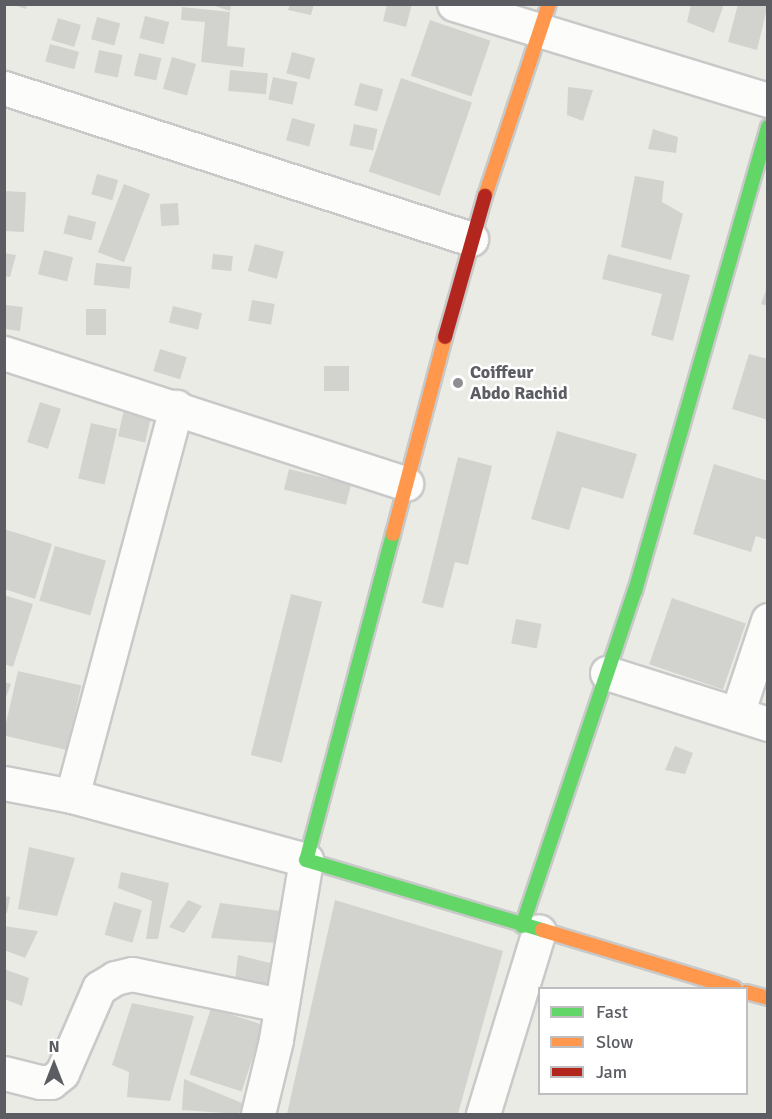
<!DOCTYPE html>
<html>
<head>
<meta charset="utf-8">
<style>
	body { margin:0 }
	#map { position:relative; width:772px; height:1119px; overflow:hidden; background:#ebebe6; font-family:Signika,sans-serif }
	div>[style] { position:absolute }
	.building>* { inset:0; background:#d2d2cf; transform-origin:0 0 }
	.roads { filter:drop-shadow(2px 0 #c8c9c8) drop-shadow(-2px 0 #c8c9c8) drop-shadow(0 2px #c8c9c8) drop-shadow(0 -2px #c8c9c8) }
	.street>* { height:33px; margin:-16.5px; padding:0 16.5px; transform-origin:16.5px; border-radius:16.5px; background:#fcfcfb }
	.fast>* { height:14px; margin:-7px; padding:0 7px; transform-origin:7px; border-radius:7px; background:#63d668 }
	.slow>* { height:14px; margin:-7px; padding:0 7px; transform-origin:7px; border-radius:7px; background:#ff974d }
	.jam>* { height:14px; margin:-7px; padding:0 7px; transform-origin:7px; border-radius:7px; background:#b3261e }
	.dots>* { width:16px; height:16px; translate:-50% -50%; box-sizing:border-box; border:3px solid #fff; border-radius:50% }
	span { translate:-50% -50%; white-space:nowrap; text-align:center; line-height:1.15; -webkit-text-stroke:5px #fff; paint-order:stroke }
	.poi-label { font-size:18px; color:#5c5d63; font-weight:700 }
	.left { translate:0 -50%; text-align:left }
	.frame { position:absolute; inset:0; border:6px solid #5c5d63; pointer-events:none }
	.legend { position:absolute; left:538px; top:987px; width:210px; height:108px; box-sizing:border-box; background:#fff; border:2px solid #bebec1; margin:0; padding:8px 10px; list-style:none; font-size:18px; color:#5c5d63 }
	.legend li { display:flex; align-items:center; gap:12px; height:30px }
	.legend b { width:30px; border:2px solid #bebec1 }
	.north { position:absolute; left:24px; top:1035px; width:60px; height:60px; -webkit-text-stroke:4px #fff; paint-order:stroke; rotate:0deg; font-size:16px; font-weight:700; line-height:24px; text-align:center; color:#5c5d63 }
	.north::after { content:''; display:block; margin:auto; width:21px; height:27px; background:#5c5d63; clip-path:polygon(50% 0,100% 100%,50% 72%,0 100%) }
</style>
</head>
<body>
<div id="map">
	<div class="building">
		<i style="clip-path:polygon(11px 4px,27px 4px,26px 9px)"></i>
		<i style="clip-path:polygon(209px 4px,231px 4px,230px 11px)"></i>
		<i style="clip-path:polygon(290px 4px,314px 4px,311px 15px,288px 10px)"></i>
		<i style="clip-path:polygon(387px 4px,412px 4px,406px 27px,383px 21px)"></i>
		<i style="clip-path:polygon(691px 4px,724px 4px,714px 33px,687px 22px)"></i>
		<i style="clip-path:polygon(738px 4px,768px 4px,757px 50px,728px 42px)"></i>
		<i style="clip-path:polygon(182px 7px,230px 12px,227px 46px,245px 48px,243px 67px,201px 62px,205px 22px,181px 20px)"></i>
		<i style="left:145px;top:16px;width:25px;height:23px;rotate:14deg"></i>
		<i style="left:97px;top:17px;width:24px;height:23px;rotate:15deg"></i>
		<i style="left:58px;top:18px;width:24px;height:23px;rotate:17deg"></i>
		<i style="left:430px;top:20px;width:64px;height:59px;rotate:19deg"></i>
		<i style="left:50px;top:44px;width:30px;height:18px;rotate:15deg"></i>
		<i style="left:99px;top:50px;width:24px;height:23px;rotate:12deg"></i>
		<i style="left:292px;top:52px;width:24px;height:22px;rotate:15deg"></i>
		<i style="left:139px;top:53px;width:23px;height:23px;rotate:13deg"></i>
		<i style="left:172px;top:57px;width:25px;height:33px;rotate:16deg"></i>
		<i style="left:230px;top:70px;width:38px;height:21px;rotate:5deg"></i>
		<i style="left:273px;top:77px;width:25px;height:23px;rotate:12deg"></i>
		<i style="left:401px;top:78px;width:75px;height:99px;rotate:19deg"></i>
		<i style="left:360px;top:83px;width:24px;height:23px;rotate:15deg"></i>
		<i style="clip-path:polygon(568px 87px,593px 90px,583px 121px,567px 115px)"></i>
		<i style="left:292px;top:118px;width:24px;height:23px;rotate:15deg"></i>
		<i style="left:354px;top:124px;width:24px;height:22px;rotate:12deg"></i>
		<i style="clip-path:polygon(653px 129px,678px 137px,676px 153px,648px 149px)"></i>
		<i style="left:97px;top:174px;width:22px;height:21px;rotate:16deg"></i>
		<i style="clip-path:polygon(635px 176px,664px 181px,662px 202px,683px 214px,671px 260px,621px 247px)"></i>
		<i style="left:124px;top:184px;width:28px;height:73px;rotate:21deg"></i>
		<i style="left:4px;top:191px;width:22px;height:40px;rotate:3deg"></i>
		<i style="left:178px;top:203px;width:22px;height:18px;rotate:87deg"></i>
		<i style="left:68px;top:215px;width:29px;height:19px;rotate:14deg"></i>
		<i style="left:255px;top:244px;width:30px;height:28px;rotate:15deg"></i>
		<i style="left:44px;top:250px;width:30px;height:25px;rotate:14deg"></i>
		<i style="clip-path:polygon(4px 253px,16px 255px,10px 277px,4px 276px)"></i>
		<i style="left:213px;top:254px;width:20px;height:15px;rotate:6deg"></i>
		<i style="clip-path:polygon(608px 254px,690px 275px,673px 341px,651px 335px,662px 294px,602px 279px)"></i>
		<i style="left:96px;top:263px;width:36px;height:22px;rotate:6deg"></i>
		<i style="clip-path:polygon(768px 285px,768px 306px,761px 304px)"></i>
		<i style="left:252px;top:300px;width:23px;height:21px;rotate:10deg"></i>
		<i style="left:6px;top:305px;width:17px;height:24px;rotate:7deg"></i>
		<i style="left:173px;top:306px;width:30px;height:17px;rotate:14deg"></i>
		<i style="left:86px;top:309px;width:20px;height:26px"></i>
		<i style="left:160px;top:349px;width:28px;height:23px;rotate:17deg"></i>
		<i style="clip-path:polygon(749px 354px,768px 359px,768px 420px,732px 409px)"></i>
		<i style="left:324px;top:366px;width:25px;height:25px"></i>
		<i style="left:40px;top:402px;width:22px;height:42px;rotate:18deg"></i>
		<i style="left:124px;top:410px;width:28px;height:27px;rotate:13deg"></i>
		<i style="left:91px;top:423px;width:27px;height:57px;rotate:13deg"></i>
		<i style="clip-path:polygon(557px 431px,637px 454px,623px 499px,582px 487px,569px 530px,531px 519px)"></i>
		<i style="clip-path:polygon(458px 457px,492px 466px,468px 565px,455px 562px,443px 608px,422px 603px)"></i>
		<i style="clip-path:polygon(714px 464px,768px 481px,768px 540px,756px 536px,751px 552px,693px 534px)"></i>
		<i style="left:289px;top:469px;width:64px;height:21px;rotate:14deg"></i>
		<i style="clip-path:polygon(4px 529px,52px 544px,35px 599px,4px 589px)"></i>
		<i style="left:55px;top:546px;width:53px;height:57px;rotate:16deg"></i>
		<i style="left:291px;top:594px;width:32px;height:166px;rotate:14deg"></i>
		<i style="clip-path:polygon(4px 595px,33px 604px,13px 667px,4px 664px)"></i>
		<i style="left:672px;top:598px;width:78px;height:70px;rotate:19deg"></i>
		<i style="left:516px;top:619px;width:26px;height:25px;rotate:11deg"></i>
		<i style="left:18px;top:671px;width:65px;height:66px;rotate:13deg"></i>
		<i style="clip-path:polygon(4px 682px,11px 684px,5px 700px,4px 700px)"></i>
		<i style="clip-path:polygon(675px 746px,693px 753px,685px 774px,665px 770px)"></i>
		<i style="clip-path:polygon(29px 847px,75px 858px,57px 916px,18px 909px)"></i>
		<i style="clip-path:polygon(121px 872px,169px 883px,158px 939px,146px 939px,152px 901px,118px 888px)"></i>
		<i style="clip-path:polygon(4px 896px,10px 897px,7px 913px,4px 913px)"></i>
		<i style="clip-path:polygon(188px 900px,202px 906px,184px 933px,169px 927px)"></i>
		<i style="clip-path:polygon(335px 900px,503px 951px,458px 1114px,287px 1114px)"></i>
		<i style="left:114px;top:902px;width:29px;height:34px;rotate:16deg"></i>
		<i style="clip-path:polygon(220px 903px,281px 911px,276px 943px,211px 938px)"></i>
		<i style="clip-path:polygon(4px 926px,38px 931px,25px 958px,4px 950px)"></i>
		<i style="clip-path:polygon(238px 955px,274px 964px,264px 992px,235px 981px)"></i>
		<i style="clip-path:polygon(4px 969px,29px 978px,22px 1006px,4px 999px)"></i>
		<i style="clip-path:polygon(132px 1003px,194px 1016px,170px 1101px,127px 1097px,129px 1072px,112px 1065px)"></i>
		<i style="left:211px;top:1008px;width:55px;height:70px;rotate:18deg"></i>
		<i style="clip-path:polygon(184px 1079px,242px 1103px,239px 1114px,182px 1110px)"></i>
	</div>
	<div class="roads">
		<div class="street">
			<i style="left:454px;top:4px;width:328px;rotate:17deg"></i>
			<i style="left:4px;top:88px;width:491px;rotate:17.9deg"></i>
			<i style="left:4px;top:353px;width:423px;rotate:18deg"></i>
			<i style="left:607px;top:673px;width:169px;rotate:17.6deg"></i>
			<i style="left:737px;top:714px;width:99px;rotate:-71.7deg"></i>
			<i style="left:4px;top:783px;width:69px;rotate:10.8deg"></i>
			<i style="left:72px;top:796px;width:243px;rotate:15.3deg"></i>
			<i style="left:306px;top:860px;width:182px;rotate:99.5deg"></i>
			<i style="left:276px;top:1040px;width:76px;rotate:103.7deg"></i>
			<i style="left:72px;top:796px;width:403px;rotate:-75deg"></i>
			<i style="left:4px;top:1073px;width:37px;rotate:14deg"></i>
			<i style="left:40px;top:1082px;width:11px"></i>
			<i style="left:51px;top:1082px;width:14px;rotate:-39deg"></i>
			<i style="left:62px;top:1073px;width:93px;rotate:-66.5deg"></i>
			<i style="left:99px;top:988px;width:19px;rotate:-32deg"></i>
			<i style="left:115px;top:978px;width:17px;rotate:-13deg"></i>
			<i style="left:132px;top:974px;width:152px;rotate:11.8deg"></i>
			<i style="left:483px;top:1114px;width:191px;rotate:-73deg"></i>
		</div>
		<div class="fast">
			<i style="left:393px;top:534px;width:337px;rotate:104.9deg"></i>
			<i style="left:306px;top:860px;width:246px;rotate:16.5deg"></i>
			<i style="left:522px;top:926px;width:354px;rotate:-71.4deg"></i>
			<i style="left:635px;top:591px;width:483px;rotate:-74deg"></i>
		</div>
		<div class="slow">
			<i style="left:485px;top:196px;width:202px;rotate:-71.6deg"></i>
			<i style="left:393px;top:534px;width:204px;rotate:-75.2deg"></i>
			<i style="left:542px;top:930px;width:201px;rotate:16.8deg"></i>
			<i style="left:746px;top:992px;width:23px;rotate:15deg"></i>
		</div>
		<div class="jam">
			<i style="left:445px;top:337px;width:147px;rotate:-74.2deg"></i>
		</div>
	</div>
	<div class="dots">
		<i style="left:458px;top:383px;background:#8e8f91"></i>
	</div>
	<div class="poi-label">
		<span class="left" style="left:470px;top:383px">Coiffeur<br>Abdo Rachid</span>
	</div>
	<div class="frame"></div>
	<ul class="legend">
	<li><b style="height:8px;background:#63d668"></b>Fast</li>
	<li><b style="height:8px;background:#ff974d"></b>Slow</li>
	<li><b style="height:8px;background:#b3261e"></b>Jam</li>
	</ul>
	<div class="north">N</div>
</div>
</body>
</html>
